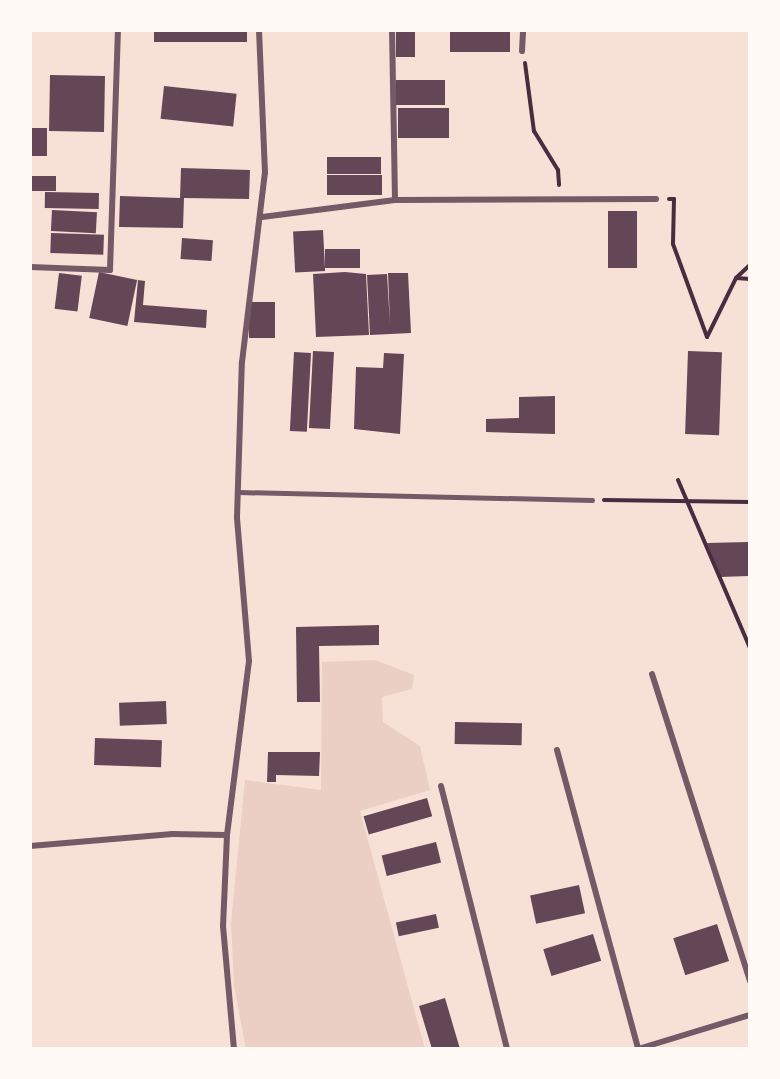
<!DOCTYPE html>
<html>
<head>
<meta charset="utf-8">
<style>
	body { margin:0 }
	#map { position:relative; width:780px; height:1079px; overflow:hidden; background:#f7e1d7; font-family:Karla,sans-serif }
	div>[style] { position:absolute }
	.green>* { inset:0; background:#ebcfc5 }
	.building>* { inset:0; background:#644757; transform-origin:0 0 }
	.path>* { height:4px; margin:-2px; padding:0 2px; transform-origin:2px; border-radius:2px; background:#4a2c40 }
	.service>* { height:4.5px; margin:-2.25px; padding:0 2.25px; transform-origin:2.25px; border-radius:2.25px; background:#755966 }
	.minor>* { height:6px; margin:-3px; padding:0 3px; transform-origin:3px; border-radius:3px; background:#755966 }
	span { translate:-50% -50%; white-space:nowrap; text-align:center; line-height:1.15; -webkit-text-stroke:6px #fffaf5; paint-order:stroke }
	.frame { position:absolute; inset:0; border:32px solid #fffaf5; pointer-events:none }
</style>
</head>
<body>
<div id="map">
	<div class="green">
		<i style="clip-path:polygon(375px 660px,414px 675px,412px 689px,382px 697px,383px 722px,420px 746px,430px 790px,360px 811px,425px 1049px,246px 1049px,234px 986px,231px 922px,245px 780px,321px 790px,322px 662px)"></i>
	</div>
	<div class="building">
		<i style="left:154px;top:30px;width:93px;height:12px"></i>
		<i style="left:396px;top:30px;width:19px;height:27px"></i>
		<i style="left:450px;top:30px;width:60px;height:22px"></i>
		<i style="left:50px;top:75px;width:55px;height:56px;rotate:1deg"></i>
		<i style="left:396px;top:80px;width:49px;height:25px"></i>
		<i style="left:164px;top:86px;width:73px;height:33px;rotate:6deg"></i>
		<i style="left:398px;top:108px;width:51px;height:30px"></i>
		<i style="left:30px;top:128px;width:17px;height:28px"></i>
		<i style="left:327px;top:157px;width:54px;height:17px"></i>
		<i style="clip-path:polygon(181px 168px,250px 170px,249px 199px,184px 198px,183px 228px,119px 227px,120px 196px,180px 198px)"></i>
		<i style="left:382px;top:175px;width:20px;height:55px;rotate:90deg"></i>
		<i style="left:30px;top:176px;width:26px;height:15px"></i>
		<i style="left:45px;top:192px;width:54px;height:16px;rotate:1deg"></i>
		<i style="left:52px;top:210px;width:45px;height:21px;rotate:3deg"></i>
		<i style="left:608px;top:211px;width:29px;height:57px"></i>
		<i style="left:323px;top:230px;width:41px;height:30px;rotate:87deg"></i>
		<i style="left:51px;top:233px;width:53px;height:20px;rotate:2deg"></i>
		<i style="left:182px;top:238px;width:31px;height:21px;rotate:4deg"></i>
		<i style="left:360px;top:249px;width:19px;height:35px;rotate:90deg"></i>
		<i style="left:99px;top:272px;width:39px;height:47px;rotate:12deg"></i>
		<i style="clip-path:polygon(345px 272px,366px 274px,369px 335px,316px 337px,313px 274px)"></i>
		<i style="left:59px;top:273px;width:23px;height:36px;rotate:7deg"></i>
		<i style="clip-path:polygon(388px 273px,408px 273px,411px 333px,370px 335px,367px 275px,387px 274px,390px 324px)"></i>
		<i style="clip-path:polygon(138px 280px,145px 281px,143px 305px,207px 310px,206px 328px,134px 322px)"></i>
		<i style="left:249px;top:302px;width:26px;height:36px"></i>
		<i style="left:313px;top:351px;width:21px;height:77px;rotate:3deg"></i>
		<i style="left:688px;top:351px;width:34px;height:83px;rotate:2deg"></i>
		<i style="left:294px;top:352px;width:17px;height:79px;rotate:3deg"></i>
		<i style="clip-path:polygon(384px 353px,404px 354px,400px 434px,354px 429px,356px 367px,383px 368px)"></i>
		<i style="clip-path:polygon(555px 396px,555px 434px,486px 432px,486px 419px,519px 418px,519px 397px)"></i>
		<i style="clip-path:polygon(748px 542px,748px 576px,721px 577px,707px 543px)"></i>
		<i style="clip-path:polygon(379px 625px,379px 645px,319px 646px,320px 702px,297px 702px,296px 627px)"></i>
		<i style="left:166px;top:701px;width:23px;height:47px;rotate:88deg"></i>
		<i style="left:455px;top:722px;width:67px;height:22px;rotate:1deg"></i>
		<i style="left:95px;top:738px;width:67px;height:27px;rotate:2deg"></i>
		<i style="clip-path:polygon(268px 752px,320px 752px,319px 776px,276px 775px,276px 782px,267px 782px)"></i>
		<i style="left:427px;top:798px;width:19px;height:66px;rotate:74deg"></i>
		<i style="left:436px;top:842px;width:21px;height:56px;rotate:76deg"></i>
		<i style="left:579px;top:885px;width:29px;height:50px;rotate:78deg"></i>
		<i style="left:436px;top:914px;width:14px;height:41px;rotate:78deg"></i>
		<i style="left:717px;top:924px;width:39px;height:46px;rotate:72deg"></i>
		<i style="left:593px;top:934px;width:28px;height:52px;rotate:73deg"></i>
		<i style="clip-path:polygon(445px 998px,460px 1049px,432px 1049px,419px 1006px)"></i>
	</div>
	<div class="path">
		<i style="left:525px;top:63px;width:69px;rotate:82.5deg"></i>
		<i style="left:534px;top:131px;width:46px;rotate:58.4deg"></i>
		<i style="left:558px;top:170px;width:15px;rotate:86deg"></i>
		<i style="left:669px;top:199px;width:5px"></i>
		<i style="left:674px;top:199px;width:45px;rotate:91.3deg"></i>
		<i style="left:673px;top:244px;width:99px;rotate:69.9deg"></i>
		<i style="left:707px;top:337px;width:66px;rotate:-63.8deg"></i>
		<i style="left:736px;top:278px;width:14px;rotate:4deg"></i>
		<i style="left:737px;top:277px;width:18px;rotate:-43deg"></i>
		<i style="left:678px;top:480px;width:183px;rotate:66.8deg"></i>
		<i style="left:604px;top:500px;width:146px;rotate:0.8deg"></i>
	</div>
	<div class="service">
		<i style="left:238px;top:492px;width:354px;rotate:1.3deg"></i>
	</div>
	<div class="minor">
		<i style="left:522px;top:51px;width:21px;rotate:-87deg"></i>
		<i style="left:395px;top:200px;width:261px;rotate:-0.2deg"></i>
		<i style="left:262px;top:217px;width:134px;rotate:-7.3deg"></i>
		<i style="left:395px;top:200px;width:170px;rotate:-91deg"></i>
		<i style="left:30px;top:267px;width:80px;rotate:2.1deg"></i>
		<i style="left:110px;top:270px;width:240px;rotate:-88.1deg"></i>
		<i style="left:652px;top:674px;width:323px;rotate:72.3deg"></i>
		<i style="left:557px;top:750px;width:310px;rotate:74.8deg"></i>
		<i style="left:441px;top:786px;width:271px;rotate:75.9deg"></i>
		<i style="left:227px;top:835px;width:175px;rotate:-82.8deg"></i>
		<i style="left:249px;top:661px;width:144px;rotate:-94.8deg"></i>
		<i style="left:237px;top:517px;width:155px;rotate:-88.2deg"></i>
		<i style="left:242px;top:362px;width:190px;rotate:-83.1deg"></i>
		<i style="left:265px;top:173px;width:143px;rotate:-92.4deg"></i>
		<i style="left:30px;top:846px;width:143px;rotate:-4.8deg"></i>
		<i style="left:172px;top:834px;width:55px;rotate:1deg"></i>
		<i style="left:227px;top:835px;width:91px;rotate:92.5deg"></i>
		<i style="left:223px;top:926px;width:123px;rotate:84.9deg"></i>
		<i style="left:638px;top:1049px;width:117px;rotate:-16.9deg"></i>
	</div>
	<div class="frame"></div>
</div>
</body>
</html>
